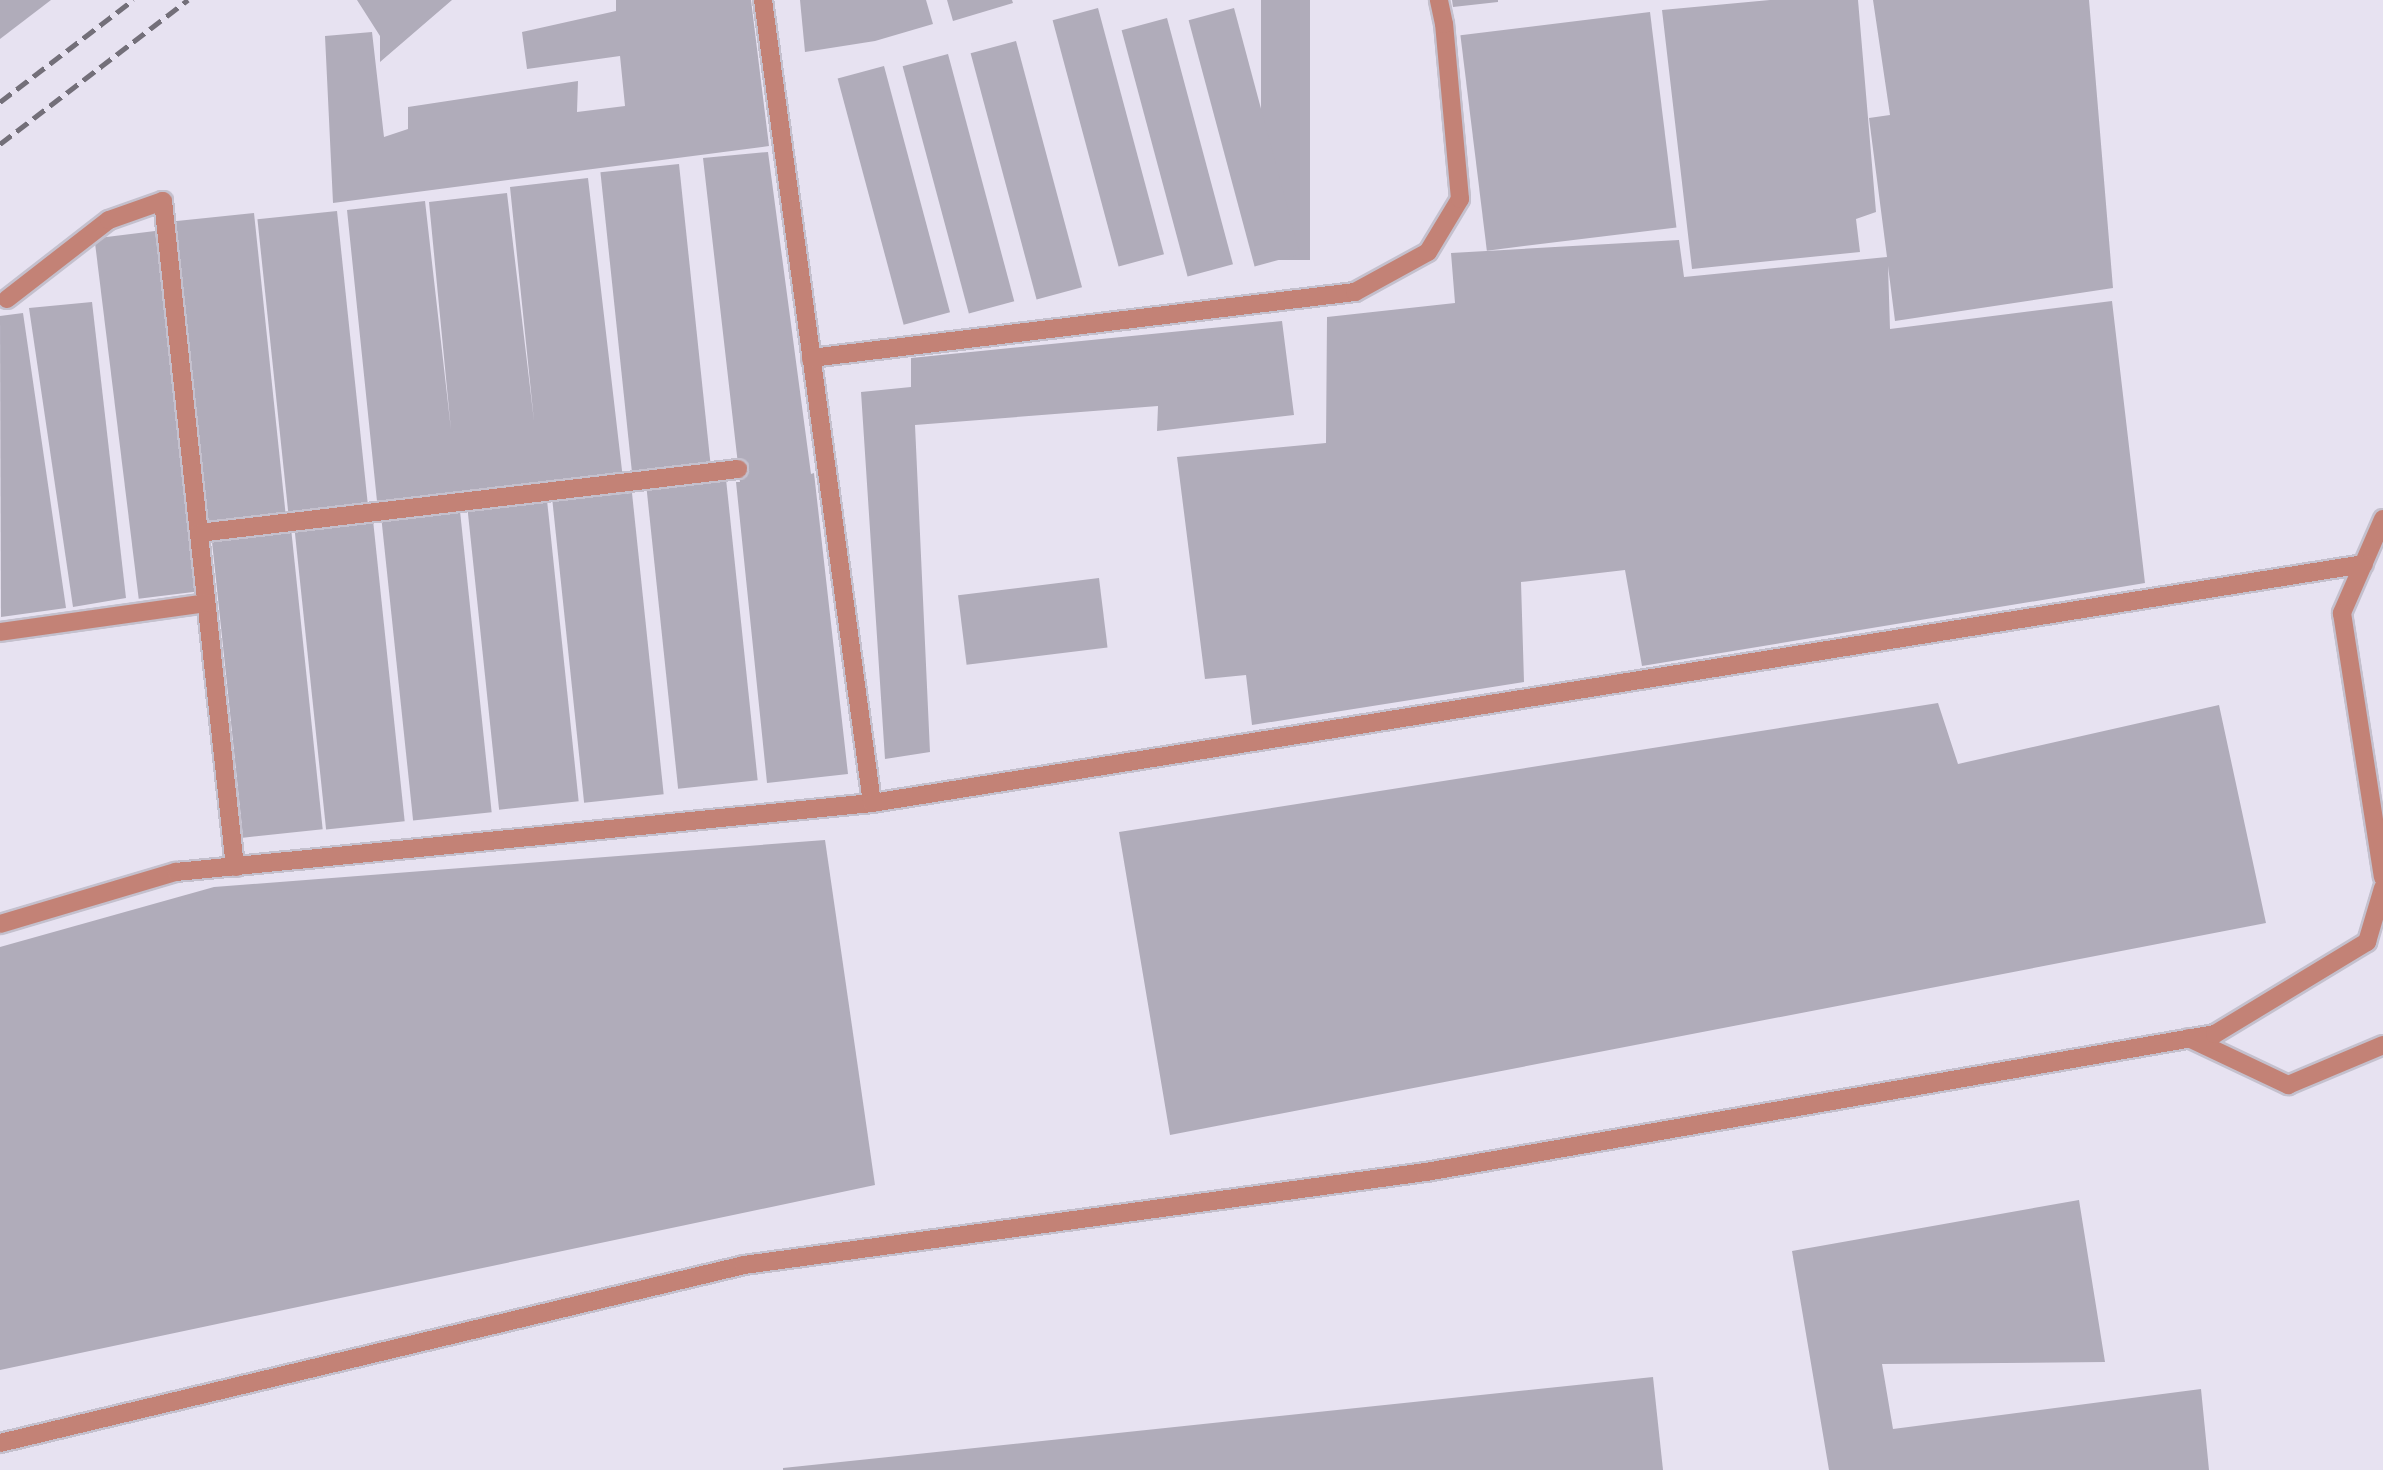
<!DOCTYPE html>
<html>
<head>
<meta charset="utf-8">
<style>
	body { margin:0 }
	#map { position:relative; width:2383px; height:1470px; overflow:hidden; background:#e7e2f1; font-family:Karla,sans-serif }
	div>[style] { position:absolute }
	.building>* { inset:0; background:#b0acba; transform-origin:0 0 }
	.roads { filter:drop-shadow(2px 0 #c4c0cd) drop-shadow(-2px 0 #c4c0cd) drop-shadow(0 2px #c4c0cd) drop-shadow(0 -2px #c4c0cd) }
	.street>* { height:18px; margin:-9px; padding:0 9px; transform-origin:9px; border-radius:9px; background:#c38276 }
	.rail>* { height:5px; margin-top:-2.5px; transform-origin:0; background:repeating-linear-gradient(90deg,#736f79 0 14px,transparent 0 21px) }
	span { translate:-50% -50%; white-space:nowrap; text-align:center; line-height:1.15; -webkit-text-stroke:7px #e7e2f1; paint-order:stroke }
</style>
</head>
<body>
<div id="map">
	<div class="building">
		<i style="clip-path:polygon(0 0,51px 0,0 39px)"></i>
		<i style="clip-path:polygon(357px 0,452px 0,380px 62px,380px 36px)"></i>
		<i style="clip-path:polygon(616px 0,751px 0,769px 146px,333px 203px,325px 36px,372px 32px,384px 137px,408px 129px,408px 107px,578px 81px,577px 112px,625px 106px,620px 56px,527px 69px,522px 32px,616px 11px)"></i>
		<i style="clip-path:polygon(800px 0,926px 0,933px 24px,875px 41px,805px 52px)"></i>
		<i style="clip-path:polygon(947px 0,1012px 0,1013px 3px,953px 21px)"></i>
		<i style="left:1261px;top:0;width:49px;height:260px"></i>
		<i style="clip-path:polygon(1452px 0,1498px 0,1498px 2px,1453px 7px)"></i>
		<i style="clip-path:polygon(1770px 0,1858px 0,1876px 212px,1856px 219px,1860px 252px,1692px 269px,1662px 10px)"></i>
		<i style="clip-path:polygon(1873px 0,2089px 0,2113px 288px,1895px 321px,1888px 266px,1890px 329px,2112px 301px,2145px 583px,1642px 666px,1625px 570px,1521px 582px,1524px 682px,1252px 725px,1246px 675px,1205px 679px,1177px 457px,1326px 443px,1327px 317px,1455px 303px,1451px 253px,1679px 240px,1684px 277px,1887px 257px,1869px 118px,1890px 115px)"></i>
		<i style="left:1098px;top:8px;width:255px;height:47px;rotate:75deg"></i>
		<i style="left:1234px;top:8px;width:255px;height:47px;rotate:75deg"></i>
		<i style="left:1650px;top:12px;width:217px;height:191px;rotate:83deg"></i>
		<i style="left:1167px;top:18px;width:255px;height:47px;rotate:75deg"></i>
		<i style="left:1016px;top:41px;width:255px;height:47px;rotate:75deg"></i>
		<i style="left:948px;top:54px;width:256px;height:47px;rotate:75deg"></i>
		<i style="left:884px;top:66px;width:255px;height:48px;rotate:75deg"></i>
		<i style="clip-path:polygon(768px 152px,811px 474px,814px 473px,848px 774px,767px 783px,736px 482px,740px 482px,703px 158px)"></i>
		<i style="left:679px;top:164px;width:302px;height:79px;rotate:84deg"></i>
		<i style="clip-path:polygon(588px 178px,623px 479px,378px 511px,347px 210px,425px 201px,451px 430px,429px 202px,507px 193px,534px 421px,510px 187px)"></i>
		<i style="left:337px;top:211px;width:303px;height:80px;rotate:84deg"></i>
		<i style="left:254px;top:213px;width:302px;height:80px;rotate:84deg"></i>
		<i style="left:155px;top:231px;width:363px;height:61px;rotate:83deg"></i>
		<i style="clip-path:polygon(92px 302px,126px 598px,73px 607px,29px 308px)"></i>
		<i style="clip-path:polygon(23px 313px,66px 608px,1px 617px,0 316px)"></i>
		<i style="clip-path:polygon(1282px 321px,1294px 415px,1157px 431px,1158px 406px,915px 425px,930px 752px,885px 759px,861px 392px,911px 387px,911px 358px)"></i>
		<i style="left:726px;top:479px;width:303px;height:80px;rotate:84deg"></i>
		<i style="left:632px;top:493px;width:303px;height:80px;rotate:84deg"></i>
		<i style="left:547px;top:500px;width:303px;height:80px;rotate:84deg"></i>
		<i style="left:460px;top:511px;width:303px;height:79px;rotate:84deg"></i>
		<i style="left:373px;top:520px;width:303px;height:79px;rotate:84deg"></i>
		<i style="left:291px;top:528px;width:303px;height:80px;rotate:84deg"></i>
		<i style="left:1099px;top:578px;width:70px;height:142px;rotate:83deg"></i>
		<i style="clip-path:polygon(1938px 703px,1958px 764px,2219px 705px,2266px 923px,1170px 1135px,1119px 832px)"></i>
		<i style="clip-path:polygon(825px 840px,875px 1185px,0 1370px,0 947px,214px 887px)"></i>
		<i style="clip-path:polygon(2079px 1200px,2105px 1362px,1882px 1364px,1893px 1429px,2201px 1389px,2209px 1470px,1829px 1470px,1792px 1251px)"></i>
		<i style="clip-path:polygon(1653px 1377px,1663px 1470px,783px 1470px,783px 1468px)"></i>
	</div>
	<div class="roads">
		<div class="street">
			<i style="left:763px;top:0;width:810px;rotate:82.27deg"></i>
			<i style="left:7px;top:299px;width:129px;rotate:-37.8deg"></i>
			<i style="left:109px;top:220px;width:57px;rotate:-19.4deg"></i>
			<i style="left:163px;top:201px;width:670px;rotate:83.83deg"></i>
			<i style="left:811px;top:358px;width:548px;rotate:-6.92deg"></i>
			<i style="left:1355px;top:292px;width:83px;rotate:-28.7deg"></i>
			<i style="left:1428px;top:252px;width:62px;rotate:-58.9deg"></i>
			<i style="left:1460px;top:199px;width:176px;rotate:-95.2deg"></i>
			<i style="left:1444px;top:24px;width:25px;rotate:-102deg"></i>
			<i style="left:2383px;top:519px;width:103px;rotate:113.6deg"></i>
			<i style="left:2342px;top:613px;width:267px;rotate:81.2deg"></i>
			<i style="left:199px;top:533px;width:543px;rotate:-6.77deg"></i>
			<i style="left:0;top:632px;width:208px;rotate:-8deg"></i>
			<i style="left:0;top:924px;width:184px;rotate:-16.5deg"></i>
			<i style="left:176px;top:872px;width:699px;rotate:-5.66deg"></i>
			<i style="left:872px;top:803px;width:1511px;rotate:-9.1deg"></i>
			<i style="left:2189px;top:1038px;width:110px;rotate:25.4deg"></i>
			<i style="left:2288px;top:1085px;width:103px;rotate:-22.8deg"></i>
			<i style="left:0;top:1443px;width:765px;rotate:-13.45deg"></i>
			<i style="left:744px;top:1265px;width:688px;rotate:-7.77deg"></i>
			<i style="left:1426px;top:1172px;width:801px;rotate:-9.92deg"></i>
			<i style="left:2215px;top:1034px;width:178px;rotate:-31.2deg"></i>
			<i style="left:2367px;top:942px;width:56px;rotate:-73.5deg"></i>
		</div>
	</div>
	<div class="rail">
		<i style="left:0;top:102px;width:168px;rotate:-37.5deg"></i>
		<i style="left:0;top:144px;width:237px;rotate:-37.5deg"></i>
	</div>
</div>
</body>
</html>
